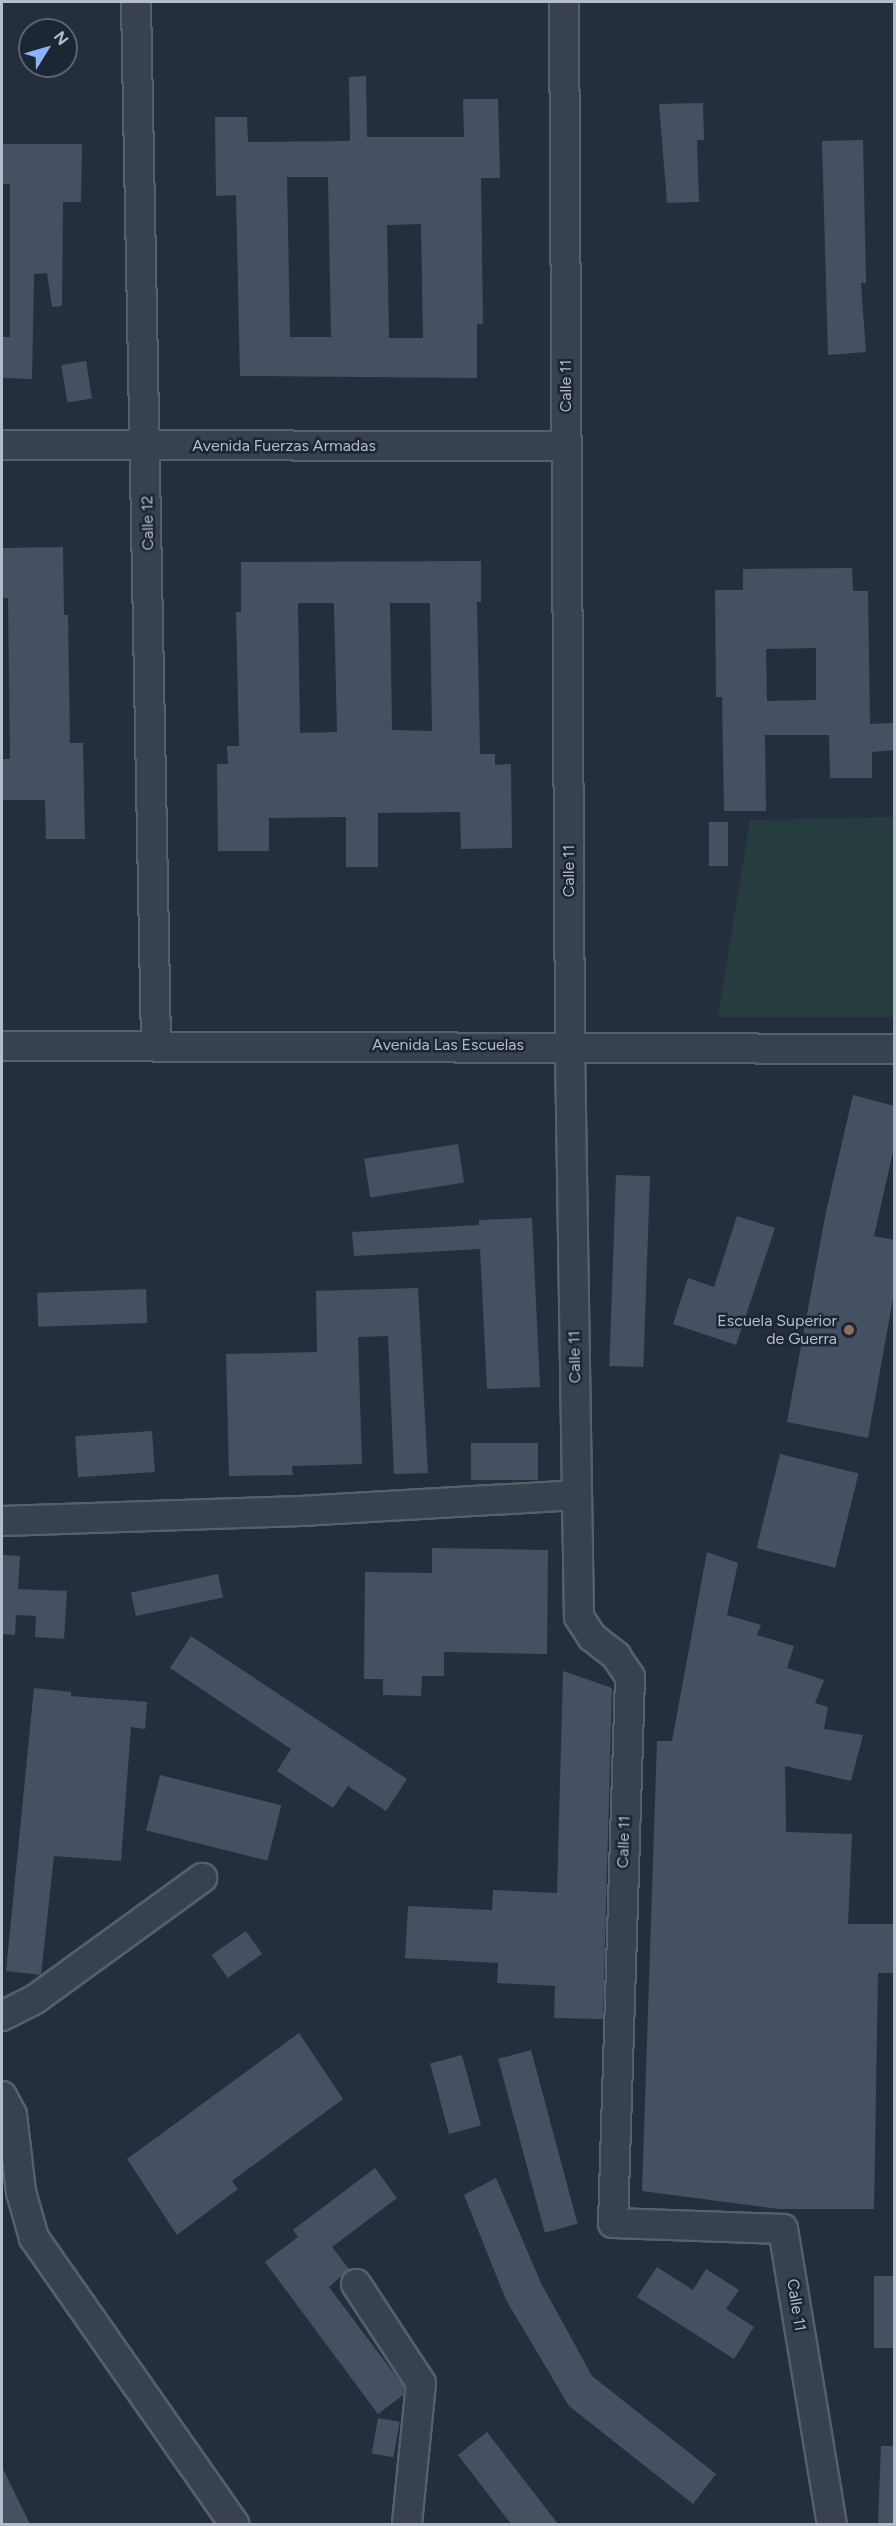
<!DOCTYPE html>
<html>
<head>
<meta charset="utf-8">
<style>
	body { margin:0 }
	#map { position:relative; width:896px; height:2526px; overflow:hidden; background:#242f3e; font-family:Figtree,sans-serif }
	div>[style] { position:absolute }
	.green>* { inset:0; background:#263c3f }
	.building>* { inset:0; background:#455162; transform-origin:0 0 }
	.roads { filter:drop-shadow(2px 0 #565f6c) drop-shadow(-2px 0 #565f6c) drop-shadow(0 2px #565f6c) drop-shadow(0 -2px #565f6c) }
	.minor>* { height:28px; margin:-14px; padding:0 14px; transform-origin:14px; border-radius:14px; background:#38414e }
	.dots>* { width:16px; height:16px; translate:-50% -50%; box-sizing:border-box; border:3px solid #1d2633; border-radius:50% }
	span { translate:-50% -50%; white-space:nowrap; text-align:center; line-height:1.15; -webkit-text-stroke:5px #1d2633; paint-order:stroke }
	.street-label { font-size:16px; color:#b4bcc9 }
	.poi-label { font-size:16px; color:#b4bcc9 }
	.right { translate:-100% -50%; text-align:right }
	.frame { position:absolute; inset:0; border:3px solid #b4bcc9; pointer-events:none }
	.north { position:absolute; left:18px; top:18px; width:60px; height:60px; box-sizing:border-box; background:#1d2633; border:2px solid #59626f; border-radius:50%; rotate:53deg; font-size:16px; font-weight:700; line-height:24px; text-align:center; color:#b4bcc9 }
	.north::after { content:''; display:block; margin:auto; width:21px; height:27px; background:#8ab4f8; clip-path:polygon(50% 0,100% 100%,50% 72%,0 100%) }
</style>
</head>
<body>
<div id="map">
	<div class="green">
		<i style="clip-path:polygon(894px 817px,894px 1017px,718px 1017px,750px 820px)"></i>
	</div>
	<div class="building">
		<i style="clip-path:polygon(evenodd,366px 76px,367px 137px,464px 137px,463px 99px,498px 99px,500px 178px,481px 178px,483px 324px,477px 324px,477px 378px,240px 376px,236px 195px,216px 196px,215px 117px,247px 117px,248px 142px,350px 141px,349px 77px,366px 76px,287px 177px,328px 177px,331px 337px,290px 337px,287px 177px,366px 76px,421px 224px,423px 338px,389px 338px,387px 225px,421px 224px)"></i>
		<i style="clip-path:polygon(703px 103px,704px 140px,697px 140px,699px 202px,667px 203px,659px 104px)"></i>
		<i style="clip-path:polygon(863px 140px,866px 283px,861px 283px,866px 352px,828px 355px,822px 141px)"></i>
		<i style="clip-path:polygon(2px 144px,82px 144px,81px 202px,63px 202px,62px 306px,52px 307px,47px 273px,34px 274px,32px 379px,2px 378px,2px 337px,10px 337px,10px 184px,2px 184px)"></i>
		<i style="left:86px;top:361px;width:38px;height:25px;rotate:81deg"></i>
		<i style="clip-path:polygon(63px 547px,64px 615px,68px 615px,70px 743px,83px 743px,85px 839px,46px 839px,45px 800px,2px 800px,2px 759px,10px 759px,8px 598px,2px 598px,2px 548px)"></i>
		<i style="clip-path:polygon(evenodd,481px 561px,481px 602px,477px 602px,480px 754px,495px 754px,495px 765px,511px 764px,512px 848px,461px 849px,460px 812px,378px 813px,378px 867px,346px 867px,346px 817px,269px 818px,269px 851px,218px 851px,217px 764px,228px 764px,227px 746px,239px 746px,236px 612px,241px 612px,241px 562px,481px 561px,298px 603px,334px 603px,337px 732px,300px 733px,298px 603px,481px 561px,390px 603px,430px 603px,432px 731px,392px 730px,390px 603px)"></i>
		<i style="clip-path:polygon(evenodd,852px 568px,853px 591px,868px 591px,870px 724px,894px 723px,894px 750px,872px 752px,872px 778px,830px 778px,829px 735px,765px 735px,766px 811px,724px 811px,722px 697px,716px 697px,715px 590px,743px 590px,743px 569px,852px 568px,816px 648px,816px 700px,767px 701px,766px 649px,816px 648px)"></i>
		<i style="left:709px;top:822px;width:19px;height:44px"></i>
		<i style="clip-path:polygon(853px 1095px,894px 1106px,894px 1147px,874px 1236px,894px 1240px,894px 1293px,868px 1438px,787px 1422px,826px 1212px)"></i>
		<i style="left:458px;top:1144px;width:39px;height:95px;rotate:81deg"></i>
		<i style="left:616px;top:1175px;width:34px;height:191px;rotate:2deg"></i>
		<i style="clip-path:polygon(737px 1216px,775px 1228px,736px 1345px,673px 1324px,688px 1278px,714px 1287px)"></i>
		<i style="clip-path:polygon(532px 1218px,540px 1387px,487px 1389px,480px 1249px,354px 1256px,352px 1232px,479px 1225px,479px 1220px)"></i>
		<i style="clip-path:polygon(418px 1288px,428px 1473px,394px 1474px,388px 1336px,358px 1337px,362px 1464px,292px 1466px,293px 1475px,229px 1476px,226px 1354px,317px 1352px,316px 1291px)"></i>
		<i style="left:146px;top:1289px;width:34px;height:109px;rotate:88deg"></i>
		<i style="left:152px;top:1431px;width:41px;height:77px;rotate:86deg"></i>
		<i style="left:471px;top:1443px;width:67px;height:37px"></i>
		<i style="left:780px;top:1454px;width:81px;height:97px;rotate:14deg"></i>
		<i style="clip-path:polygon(432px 1548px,548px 1550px,547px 1654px,444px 1652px,444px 1676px,422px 1676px,421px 1696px,383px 1695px,383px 1679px,364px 1679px,365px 1572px,432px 1573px)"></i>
		<i style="clip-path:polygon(707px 1552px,738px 1563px,727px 1615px,761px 1625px,757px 1635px,794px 1646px,787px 1668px,824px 1680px,815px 1703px,828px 1707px,824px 1729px,863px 1735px,851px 1781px,785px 1766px,786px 1832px,852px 1834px,848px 1924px,894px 1924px,894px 1973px,878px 1973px,874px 2209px,779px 2209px,642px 2191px,657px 1741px,672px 1741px)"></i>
		<i style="clip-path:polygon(2px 1555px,20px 1556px,18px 1589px,67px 1591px,64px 1639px,35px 1637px,36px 1616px,16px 1615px,15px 1635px,2px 1634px)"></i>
		<i style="left:218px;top:1574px;width:24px;height:89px;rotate:78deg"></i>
		<i style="clip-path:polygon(191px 1636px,407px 1779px,386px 1811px,348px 1786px,333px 1808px,277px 1771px,291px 1749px,170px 1668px)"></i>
		<i style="clip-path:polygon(563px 1671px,612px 1688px,603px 2019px,554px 2018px,555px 1986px,497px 1983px,498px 1963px,405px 1958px,408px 1906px,492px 1910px,493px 1890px,557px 1893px)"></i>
		<i style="clip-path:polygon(34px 1688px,71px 1692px,71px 1696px,147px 1702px,145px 1729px,131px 1727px,121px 1861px,54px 1856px,41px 1975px,6px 1971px)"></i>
		<i style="left:160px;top:1775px;width:125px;height:57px;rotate:14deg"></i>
		<i style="left:246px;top:1931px;width:28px;height:42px;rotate:55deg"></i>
		<i style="clip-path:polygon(299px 2033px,343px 2099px,232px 2181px,238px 2189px,177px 2235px,127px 2159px)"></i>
		<i style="left:531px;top:2050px;width:180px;height:34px;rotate:75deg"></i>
		<i style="left:462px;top:2055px;width:73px;height:33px;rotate:75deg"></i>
		<i style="clip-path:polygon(375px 2168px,397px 2198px,332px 2247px,349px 2269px,329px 2287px,404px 2387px,403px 2395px,378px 2414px,265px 2262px,298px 2237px,293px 2230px)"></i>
		<i style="clip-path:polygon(496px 2178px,541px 2283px,592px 2376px,716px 2474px,693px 2504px,569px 2406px,506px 2300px,464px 2195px)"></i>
		<i style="clip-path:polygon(657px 2267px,693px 2290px,706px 2269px,739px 2290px,726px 2309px,754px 2327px,734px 2359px,637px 2297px)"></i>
		<i style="left:874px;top:2276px;width:20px;height:72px"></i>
		<i style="left:378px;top:2418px;width:22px;height:36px;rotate:10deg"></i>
		<i style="clip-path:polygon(487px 2432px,558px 2524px,511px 2524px,458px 2455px)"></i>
		<i style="clip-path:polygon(881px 2446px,894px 2446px,894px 2524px,878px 2524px)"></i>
		<i style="clip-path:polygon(2px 2467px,30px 2524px,2px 2524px)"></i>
	</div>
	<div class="roads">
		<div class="minor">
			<i style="left:136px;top:2px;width:1042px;rotate:88.9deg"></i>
			<i style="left:564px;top:2px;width:1045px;rotate:89.67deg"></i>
			<i style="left:570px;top:1047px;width:570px;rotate:89.1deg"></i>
			<i style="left:579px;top:1617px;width:24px;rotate:57deg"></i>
			<i style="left:592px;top:1637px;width:31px;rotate:38deg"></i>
			<i style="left:616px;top:1656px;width:25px;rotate:56deg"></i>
			<i style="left:630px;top:1677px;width:546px;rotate:91.78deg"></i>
			<i style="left:613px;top:2223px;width:170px;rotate:2deg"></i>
			<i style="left:783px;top:2229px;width:299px;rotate:80.6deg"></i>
			<i style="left:2px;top:445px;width:564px;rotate:0.1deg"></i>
			<i style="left:2px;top:1046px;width:892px;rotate:0.19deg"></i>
			<i style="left:2px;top:1521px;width:299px;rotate:-1.9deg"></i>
			<i style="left:301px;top:1511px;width:276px;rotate:-3.3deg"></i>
			<i style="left:2px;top:2016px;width:36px;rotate:-27deg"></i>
			<i style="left:34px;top:2000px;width:208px;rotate:-36deg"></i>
			<i style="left:2px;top:2096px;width:21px;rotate:62deg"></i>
			<i style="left:12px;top:2115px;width:78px;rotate:83.3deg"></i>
			<i style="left:21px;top:2192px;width:48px;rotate:74.2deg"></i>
			<i style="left:34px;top:2238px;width:349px;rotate:55deg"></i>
			<i style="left:356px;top:2284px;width:118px;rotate:56.7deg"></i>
			<i style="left:421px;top:2383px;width:142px;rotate:95.7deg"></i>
		</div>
	</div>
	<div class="dots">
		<i style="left:849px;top:1330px;background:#8d6e63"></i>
	</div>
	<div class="street-label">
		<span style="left:566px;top:386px;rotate:-90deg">Calle 11</span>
		<span style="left:284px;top:446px">Avenida Fuerzas Armadas</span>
		<span style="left:148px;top:523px;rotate:-91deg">Calle 12</span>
		<span style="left:569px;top:871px;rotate:-90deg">Calle 11</span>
		<span style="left:448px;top:1045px">Avenida Las Escuelas</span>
		<span style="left:575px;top:1357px;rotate:-91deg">Calle 11</span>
		<span style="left:624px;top:1842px;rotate:-88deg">Calle 11</span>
		<span style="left:796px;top:2305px;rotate:81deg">Calle 11</span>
	</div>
	<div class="poi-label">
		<span class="right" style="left:837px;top:1330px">Escuela Superior<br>de Guerra</span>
	</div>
	<div class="frame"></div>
	<div class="north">N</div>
</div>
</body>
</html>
